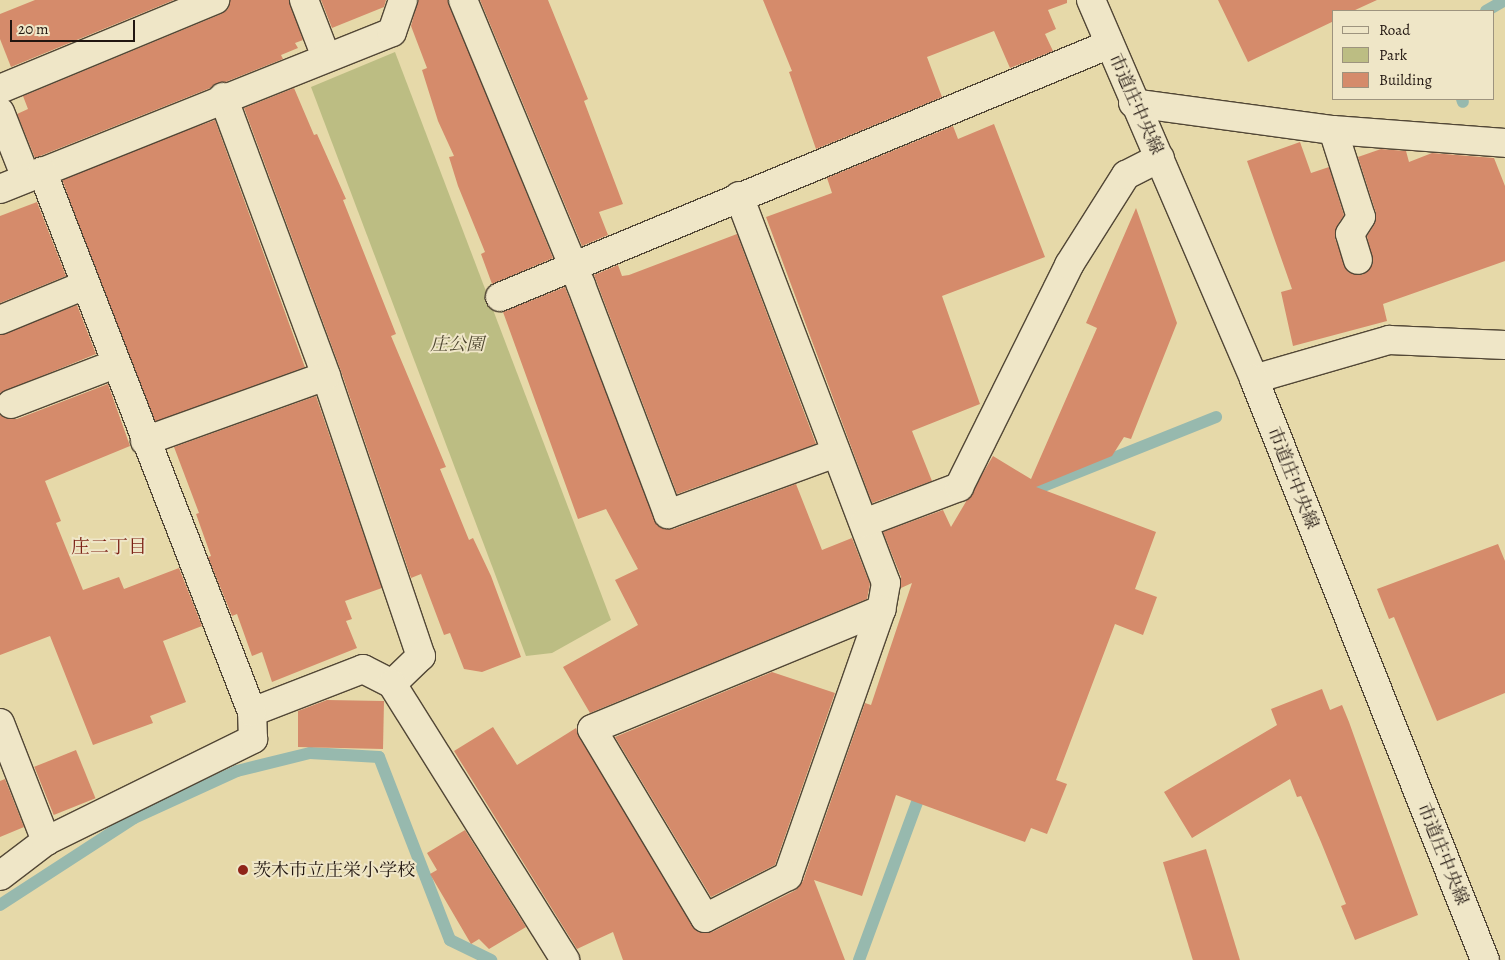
<!DOCTYPE html>
<html>
<head>
<meta charset="utf-8">
<style>
	body { margin:0 }
	#map { position:relative; width:1505px; height:960px; overflow:hidden; background:#e6d9a9; font-family:Alegreya,"Noto Serif JP",serif }
	div>[style] { position:absolute }
	.green>* { inset:0; background:#bcbd83 }
	.stream>* { height:12px; margin:-6px; padding:0 6px; transform-origin:6px; border-radius:6px; background:#97b9ae }
	.building>* { inset:0; background:#d58b6b; transform-origin:0 0 }
	.roads { filter:drop-shadow(1px 0 #524736) drop-shadow(-1px 0 #524736) drop-shadow(0 1px #524736) drop-shadow(0 -1px #524736) }
	.minor>* { height:28px; margin:-14px; padding:0 14px; transform-origin:14px; border-radius:14px; background:#efe6c7 }
	.tertiary>* { height:28px; margin:-14px; padding:0 14px; transform-origin:14px; border-radius:14px; background:#efe6c7 }
	.dots>* { width:14px; height:14px; translate:-50% -50%; box-sizing:border-box; border:2px solid #efe6c7; border-radius:50% }
	span { translate:-50% -50%; white-space:nowrap; text-align:center; line-height:1.15; -webkit-text-stroke:4px #efe6c7; paint-order:stroke }
	.street-label { font-size:18px; color:#211610 }
	.park-label { font-size:18px; color:#504832; font-style:italic }
	.poi-label { font-size:18px; color:#211610 }
	.left { translate:0 -50%; text-align:left }
	.neighbourhood-label { font-size:19px; color:#7a1f14 }
	.legend { position:absolute; left:1332px; top:10px; width:162px; height:90px; box-sizing:border-box; background:#efe6c7; border:1px solid #9d937e; margin:0; padding:6px 9px; list-style:none; font-size:15px; color:#211610 }
	.legend li { display:flex; align-items:center; gap:10px; height:25px }
	.legend b { width:25px; border:1px solid #9d937e }
	.scale { position:absolute; left:10px; top:20px; width:125px; height:22px; box-sizing:border-box; border:2px solid #211610; border-top:0; padding-left:6px; font-size:15px; line-height:18px; white-space:nowrap; color:#211610; -webkit-text-stroke:4px #efe6c7; paint-order:stroke }
</style>
</head>
<body>
<div id="map">
	<div class="green">
		<i style="clip-path:polygon(395px 52px,611px 620px,552px 653px,526px 656px,311px 87px)"></i>
	</div>
	<div class="stream">
		<i style="left:1486px;top:11px;width:22px;rotate:-30deg"></i>
		<i style="left:1462px;top:99px;width:3px;rotate:72deg"></i>
		<i style="left:1031px;top:501px;width:13px;rotate:-67deg"></i>
		<i style="left:1036px;top:489px;width:194px;rotate:-21.8deg"></i>
		<i style="left:0;top:905px;width:160px;rotate:-33deg"></i>
		<i style="left:134px;top:818px;width:113px;rotate:-24.5deg"></i>
		<i style="left:237px;top:771px;width:75px;rotate:-13.9deg"></i>
		<i style="left:310px;top:753px;width:69px;rotate:3.3deg"></i>
		<i style="left:379px;top:757px;width:196px;rotate:68.8deg"></i>
		<i style="left:450px;top:940px;width:46px;rotate:26deg"></i>
		<i style="left:859px;top:960px;width:185px;rotate:-69.8deg"></i>
	</div>
	<div class="building">
		<i style="clip-path:polygon(35px 0,174px 0,11px 67px,0 39px,0 14px)"></i>
		<i style="clip-path:polygon(230px 0,289px 0,303px 40px,295px 43px,298px 48px,281px 55px,283px 59px,35px 158px,17px 114px,28px 109px,23px 96px,221px 14px,228px 9px)"></i>
		<i style="clip-path:polygon(321px 0,386px 0,384px 7px,332px 28px)"></i>
		<i style="clip-path:polygon(418px 0,448px 0,553px 258px,492px 284px,481px 254px,485px 252px,458px 186px,449px 157px,454px 156px,438px 121px,422px 70px,427px 68px,411px 26px)"></i>
		<i style="clip-path:polygon(480px 0,548px 0,588px 99px,584px 101px,623px 204px,599px 212px,608px 235px,582px 246px)"></i>
		<i style="clip-path:polygon(763px 0,1067px 0,1067px 3px,1048px 10px,1056px 29px,1045px 34px,1053px 51px,1010px 68px,994px 31px,927px 57px,942px 97px,816px 149px,789px 72px,792px 71px)"></i>
		<i style="clip-path:polygon(1218px 0,1377px 0,1353px 11px,1334px 11px,1334px 21px,1248px 62px)"></i>
		<i style="clip-path:polygon(294px 88px,314px 135px,317px 134px,346px 199px,343px 200px,396px 334px,391px 336px,446px 467px,440px 469px,469px 540px,473px 538px,491px 576px,521px 657px,482px 672px,464px 669px,450px 633px,444px 635px,421px 574px,411px 578px,341px 371px,244px 108px)"></i>
		<i style="left:215px;top:120px;width:263px;height:164px;rotate:70deg"></i>
		<i style="clip-path:polygon(994px 124px,1045px 257px,942px 296px,980px 404px,912px 431px,932px 481px,872px 503px,766px 217px,832px 193px,827px 178px,953px 126px,958px 139px)"></i>
		<i style="clip-path:polygon(1300px 142px,1311px 173px,1329px 167px,1344px 215px,1337px 226px,1335px 238px,1348px 272px,1362px 275px,1373px 264px,1367px 236px,1374px 225px,1376px 213px,1358px 157px,1381px 149px,1406px 151px,1409px 162px,1432px 153px,1494px 158px,1505px 186px,1505px 261px,1383px 304px,1387px 321px,1293px 346px,1281px 292px,1292px 289px,1247px 161px)"></i>
		<i style="clip-path:polygon(37px 202px,66px 276px,0 303px,0 216px)"></i>
		<i style="clip-path:polygon(1136px 208px,1177px 323px,1131px 439px,1124px 437px,1112px 456px,1036px 487px,1156px 532px,1135px 589px,1157px 597px,1143px 635px,1115px 624px,1056px 780px,1067px 784px,1047px 834px,1031px 828px,1025px 842px,896px 795px,862px 896px,814px 880px,845px 960px,623px 960px,613px 932px,577px 949px,454px 751px,493px 727px,517px 765px,576px 728px,579px 737px,698px 932px,712px 932px,796px 890px,803px 881px,865px 703px,871px 705px,912px 583px,901px 588px,901px 577px,883px 532px,943px 510px,951px 527px,993px 456px,1031px 479px,1097px 328px,1086px 323px)"></i>
		<i style="clip-path:polygon(737px 234px,816px 444px,677px 494px,594px 275px,618px 265px,622px 276px,629px 275px)"></i>
		<i style="clip-path:polygon(565px 287px,658px 526px,673px 529px,796px 484px,822px 550px,852px 538px,870px 584px,867px 599px,590px 713px,563px 667px,638px 625px,615px 580px,638px 569px,606px 509px,578px 519px,503px 312px)"></i>
		<i style="clip-path:polygon(77px 305px,96px 354px,0 393px,0 335px)"></i>
		<i style="clip-path:polygon(108px 384px,130px 446px,45px 481px,61px 521px,56px 523px,83px 590px,119px 577px,124px 589px,179px 568px,202px 626px,163px 641px,186px 702px,150px 716px,153px 723px,93px 745px,50px 636px,0 655px,0 415px,8px 419px,17px 419px)"></i>
		<i style="clip-path:polygon(316px 396px,382px 588px,345px 601px,352px 619px,346px 621px,357px 648px,272px 682px,262px 652px,252px 656px,237px 614px,232px 616px,208px 557px,211px 556px,196px 514px,199px 513px,174px 447px)"></i>
		<i style="clip-path:polygon(1498px 544px,1505px 561px,1505px 693px,1437px 721px,1394px 617px,1389px 619px,1377px 589px)"></i>
		<i style="clip-path:polygon(772px 672px,835px 693px,775px 865px,711px 897px,615px 737px)"></i>
		<i style="clip-path:polygon(1322px 689px,1330px 710px,1342px 705px,1349px 722px,1418px 915px,1355px 940px,1341px 906px,1346px 904px,1321px 842px,1301px 796px,1297px 797px,1290px 779px,1192px 838px,1164px 792px,1277px 725px,1271px 709px)"></i>
		<i style="clip-path:polygon(327px 700px,384px 701px,383px 749px,298px 747px,298px 711px)"></i>
		<i style="left:76px;top:750px;width:52px;height:45px;rotate:68deg"></i>
		<i style="clip-path:polygon(5px 779px,24px 827px,0 837px,0 781px)"></i>
		<i style="clip-path:polygon(465px 830px,526px 927px,489px 949px,479px 939px,471px 944px,430px 874px,437px 870px,427px 853px)"></i>
		<i style="left:1206px;top:849px;width:116px;height:45px;rotate:73deg"></i>
	</div>
	<div class="roads">
		<div class="minor">
			<i style="left:304px;top:0;width:61px;rotate:68.9deg"></i>
			<i style="left:463px;top:0;width:308px;rotate:67.5deg"></i>
			<i style="left:581px;top:285px;width:245px;rotate:69.2deg"></i>
			<i style="left:668px;top:514px;width:179px;rotate:-20deg"></i>
			<i style="left:0;top:89px;width:233px;rotate:-22.5deg"></i>
			<i style="left:223px;top:97px;width:297px;rotate:69.7deg"></i>
			<i style="left:326px;top:376px;width:296px;rotate:71.3deg"></i>
			<i style="left:421px;top:656px;width:40px;rotate:136deg"></i>
			<i style="left:1133px;top:103px;width:202px;rotate:7.7deg"></i>
			<i style="left:1333px;top:130px;width:172px;rotate:4.3deg"></i>
			<i style="left:0;top:112px;width:71px;rotate:68.5deg"></i>
			<i style="left:1333px;top:130px;width:91px;rotate:72.2deg"></i>
			<i style="left:1361px;top:217px;width:20px;rotate:123deg"></i>
			<i style="left:1350px;top:234px;width:27px;rotate:73deg"></i>
			<i style="left:0;top:189px;width:422px;rotate:-21.8deg"></i>
			<i style="left:392px;top:32px;width:34px;rotate:-71deg"></i>
			<i style="left:739px;top:196px;width:414px;rotate:69.2deg"></i>
			<i style="left:886px;top:583px;width:27px;rotate:100deg"></i>
			<i style="left:881px;top:610px;width:282px;rotate:109.3deg"></i>
			<i style="left:788px;top:876px;width:93px;rotate:153.2deg"></i>
			<i style="left:705px;top:918px;width:220px;rotate:-120.9deg"></i>
			<i style="left:592px;top:729px;width:313px;rotate:-22.4deg"></i>
			<i style="left:500px;top:297px;width:660px;rotate:-22.53deg"></i>
			<i style="left:0;top:320px;width:92px;rotate:-22.4deg"></i>
			<i style="left:1254px;top:379px;width:141px;rotate:-16.1deg"></i>
			<i style="left:1389px;top:340px;width:116px;rotate:2.5deg"></i>
			<i style="left:11px;top:404px;width:111px;rotate:-21deg"></i>
			<i style="left:145px;top:441px;width:192px;rotate:-19.8deg"></i>
			<i style="left:864px;top:523px;width:102px;rotate:-20.8deg"></i>
			<i style="left:959px;top:487px;width:248px;rotate:-63.6deg"></i>
			<i style="left:1069px;top:265px;width:107px;rotate:-57.7deg"></i>
			<i style="left:1126px;top:175px;width:38px;rotate:-27deg"></i>
			<i style="left:252px;top:712px;width:119px;rotate:-21.2deg"></i>
			<i style="left:363px;top:669px;width:33px;rotate:27deg"></i>
			<i style="left:392px;top:684px;width:326px;rotate:57.9deg"></i>
			<i style="left:0;top:723px;width:127px;rotate:68.7deg"></i>
			<i style="left:0;top:876px;width:58px;rotate:-37.3deg"></i>
			<i style="left:46px;top:841px;width:231px;rotate:-26.2deg"></i>
			<i style="left:253px;top:739px;width:27px;rotate:-92deg"></i>
			<i style="left:252px;top:712px;width:580px;rotate:-111.21deg"></i>
		</div>
		<div class="tertiary">
			<i style="left:1091px;top:0;width:413px;rotate:66.7deg"></i>
			<i style="left:1254px;top:379px;width:625px;rotate:68.32deg"></i>
		</div>
	</div>
	<div class="dots">
		<i style="left:243px;top:870px;background:#8f2418"></i>
	</div>
	<div class="street-label">
		<span style="left:1136px;top:104px;rotate:66deg">市道庄中央線</span>
		<span style="left:1293px;top:478px;rotate:68deg">市道庄中央線</span>
		<span style="left:1443px;top:854px;rotate:68deg">市道庄中央線</span>
	</div>
	<div class="park-label">
		<span style="left:457px;top:344px">庄公園</span>
	</div>
	<div class="poi-label">
		<span class="left" style="left:253px;top:870px">茨木市立庄栄小学校</span>
	</div>
	<div class="neighbourhood-label">
		<span style="left:109px;top:548px">庄二丁目</span>
	</div>
	<ul class="legend">
	<li><b style="height:6px;background:#efe6c7"></b>Road</li>
	<li><b style="height:14px;background:#bcbd83"></b>Park</li>
	<li><b style="height:14px;background:#d58b6b"></b>Building</li>
	</ul>
	<div class="scale">20 m</div>
</div>
</body>
</html>
